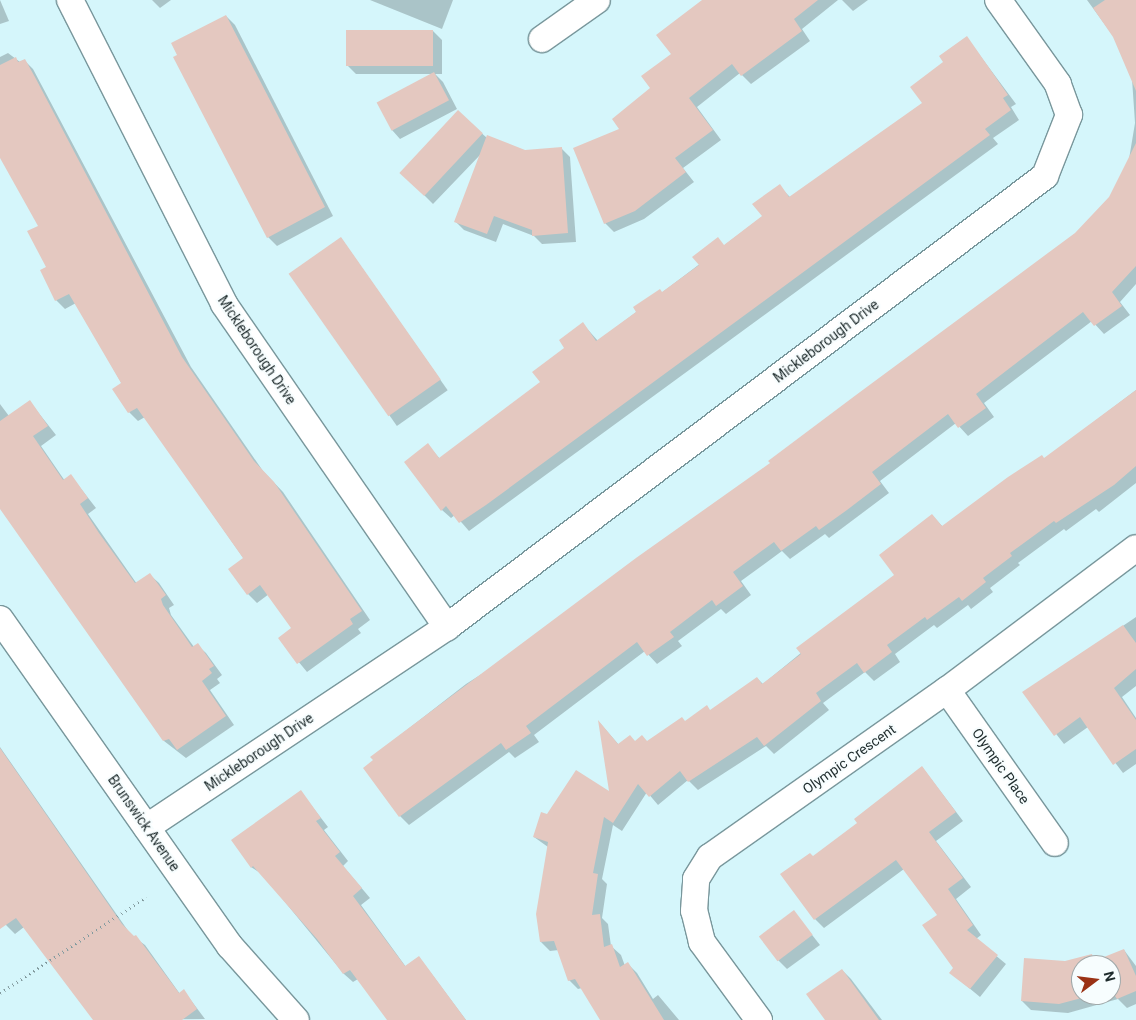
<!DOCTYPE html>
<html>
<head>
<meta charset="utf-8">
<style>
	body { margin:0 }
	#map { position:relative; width:1136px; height:1020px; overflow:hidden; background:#d5f6fb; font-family:Roboto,sans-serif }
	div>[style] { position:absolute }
	.shadow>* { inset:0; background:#0003; transform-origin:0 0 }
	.building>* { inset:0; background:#e4c8c0; transform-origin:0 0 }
	.path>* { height:3px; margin-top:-1.5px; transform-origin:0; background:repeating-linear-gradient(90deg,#839b9f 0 1px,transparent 0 5px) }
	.roads { filter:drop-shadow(1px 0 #79979c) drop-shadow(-1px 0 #79979c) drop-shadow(0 1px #79979c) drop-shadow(0 -1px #79979c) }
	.street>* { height:26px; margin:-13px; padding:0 13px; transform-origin:13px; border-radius:13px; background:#fff }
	span { translate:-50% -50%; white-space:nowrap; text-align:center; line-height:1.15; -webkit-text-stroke:4px #f7fdfe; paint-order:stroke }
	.street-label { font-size:14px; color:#1e2b2c }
	.north { position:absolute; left:1071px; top:955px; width:50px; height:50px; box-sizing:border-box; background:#f7fdfe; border:1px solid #a0a9aa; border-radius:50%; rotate:75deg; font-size:14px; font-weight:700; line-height:20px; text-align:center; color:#1e2b2c }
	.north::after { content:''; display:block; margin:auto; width:18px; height:22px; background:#9a3215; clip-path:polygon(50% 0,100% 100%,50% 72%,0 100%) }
</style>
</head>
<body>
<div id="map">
	<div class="shadow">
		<i style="clip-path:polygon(0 0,9px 21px,0 24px)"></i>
		<i style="clip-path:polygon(152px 0,171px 0,160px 8px)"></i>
		<i style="clip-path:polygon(370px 0,453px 0,442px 29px)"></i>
		<i style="clip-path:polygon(706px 0,838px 0,802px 29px,810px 41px,751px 84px,740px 73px,697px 107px,721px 140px,683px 168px,694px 182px,644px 219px,614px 232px,605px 223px,621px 129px,651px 88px)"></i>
		<i style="clip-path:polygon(842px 0,868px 0,853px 11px)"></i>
		<i style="clip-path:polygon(1087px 0,1136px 0,1136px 166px,1129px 159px,1135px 123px,1132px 79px,1114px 37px)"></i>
		<i style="clip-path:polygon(226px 16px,235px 25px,333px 216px,277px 246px,268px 237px,179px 56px)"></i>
		<i style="clip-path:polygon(433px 31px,442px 40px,442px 74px,435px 74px,443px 82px,457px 109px,400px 139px,392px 130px,433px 74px,356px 74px,347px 65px)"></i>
		<i style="clip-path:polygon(967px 38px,1016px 104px,1011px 107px,1019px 120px,993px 138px,998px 144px,469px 531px,455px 515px,451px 518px,442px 510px,428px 445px,440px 459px,542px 383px,583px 324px,598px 341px,763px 216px,779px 186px,791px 198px,923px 103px,945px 62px)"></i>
		<i style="clip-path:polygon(8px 53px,20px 62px,24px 60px,33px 69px,191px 367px,263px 471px,283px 492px,370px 620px,358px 629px,361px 633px,307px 672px,279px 638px,293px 628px,269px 594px,257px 603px,248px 594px,244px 559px,145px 417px,138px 421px,129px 412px,122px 384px,76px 303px,65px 309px,56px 300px,39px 226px,0 154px,0 57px)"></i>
		<i style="clip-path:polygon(458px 112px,487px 138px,525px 151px,561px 148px,570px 157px,576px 242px,542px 244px,534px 236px,503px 224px,496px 242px,464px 230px,455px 221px,481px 154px,433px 204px,410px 181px)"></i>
		<i style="clip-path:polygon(1136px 178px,1136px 284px,1120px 302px,1130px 315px,1104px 334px,1092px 321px,984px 403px,994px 417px,968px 436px,956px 423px,880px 481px,889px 493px,829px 538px,825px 534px,790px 559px,782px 551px,741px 581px,751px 595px,726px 614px,721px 609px,678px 641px,682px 646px,657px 664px,645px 651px,534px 735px,539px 742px,515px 758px,509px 752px,409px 825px,400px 816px,372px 757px,466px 684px,507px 658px,772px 464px,1076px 234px)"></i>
		<i style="left:341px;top:238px;width:186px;height:62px;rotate:55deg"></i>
		<i style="clip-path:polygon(1136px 390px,1136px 483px,1099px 512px,1096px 509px,1066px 531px,1064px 529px,1018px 563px,1020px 565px,990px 588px,993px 592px,971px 609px,968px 605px,937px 628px,934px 625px,895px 654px,900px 662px,874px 681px,865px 672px,823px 703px,829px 710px,774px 754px,766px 746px,698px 790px,688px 780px,658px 805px,647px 792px,622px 831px,613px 825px,602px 879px,607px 884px,602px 918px,608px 924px,611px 946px,621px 955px,625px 966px,628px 964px,637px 973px,653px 999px,658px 995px,679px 1020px,602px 1020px,582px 988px,578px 989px,569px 980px,559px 950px,550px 951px,541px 942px,548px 847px,534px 837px,547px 816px,611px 793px,600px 723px,619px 745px,648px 742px,711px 711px,757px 678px,763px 684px,896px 575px,932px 515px,943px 527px,1045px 459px)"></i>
		<i style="clip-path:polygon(30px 402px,56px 435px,41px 446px,65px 481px,71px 476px,96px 508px,88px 514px,137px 584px,150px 575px,159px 583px,174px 605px,169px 608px,171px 615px,194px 647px,197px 645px,206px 653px,222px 675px,217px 679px,220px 683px,210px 690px,234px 725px,186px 758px,164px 741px,0 505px,0 404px,9px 416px)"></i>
		<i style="clip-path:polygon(1136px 617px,1136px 686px,1122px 697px,1136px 718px,1136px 764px,1123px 773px,1088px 727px,1064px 744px,1024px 693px)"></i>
		<i style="clip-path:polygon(0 747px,131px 935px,145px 945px,180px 994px,184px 991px,205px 1019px,94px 1020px,24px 927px,15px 934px,6px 925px,0 916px)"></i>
		<i style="clip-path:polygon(922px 767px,963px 821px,936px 841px,971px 887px,956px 899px,981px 935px,976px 939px,1006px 964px,980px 997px,951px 973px,955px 968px,939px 915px,904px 869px,824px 928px,815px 919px,813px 857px,859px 824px)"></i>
		<i style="clip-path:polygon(301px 792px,328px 827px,324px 830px,348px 861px,343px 866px,370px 898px,361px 905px,406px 967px,419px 957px,466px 1020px,388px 1020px,358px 979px,353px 982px,344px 974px,262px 874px,251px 867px)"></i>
		<i style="clip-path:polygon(794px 912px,820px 945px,787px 969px,778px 960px)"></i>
		<i style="clip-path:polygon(evenodd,1124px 950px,1136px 966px,1136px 1004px,1127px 1008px,1118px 999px,1068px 1013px,1031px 1010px,1022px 1001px,1065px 962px,1091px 955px,1098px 961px,1124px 950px,1081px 965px,1111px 965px,1111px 995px,1081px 995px,1081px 965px)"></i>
		<i style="clip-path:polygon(842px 970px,851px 979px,882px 1020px,828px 1020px)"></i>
	</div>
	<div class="building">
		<i style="clip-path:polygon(702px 0,818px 0,794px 19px,802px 31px,741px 76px,732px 64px,689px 98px,713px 130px,675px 158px,686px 172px,635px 211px,604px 224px,573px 148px,619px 129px,612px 119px,650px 88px,641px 76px,671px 54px,656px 35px)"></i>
		<i style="clip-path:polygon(1105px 0,1136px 0,1136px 91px,1113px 37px,1093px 8px)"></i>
		<i style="clip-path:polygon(226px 15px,325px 207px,267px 238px,173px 57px,177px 55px,171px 43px)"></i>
		<i style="left:346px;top:30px;width:87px;height:36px"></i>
		<i style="clip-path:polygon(967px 36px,1008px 95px,1003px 98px,1011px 110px,985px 129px,990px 135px,486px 505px,459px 523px,446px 506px,441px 511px,404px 462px,428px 443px,439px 458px,540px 382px,532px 372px,564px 348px,559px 340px,583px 322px,596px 341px,636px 312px,633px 307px,660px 289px,662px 292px,699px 265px,692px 257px,718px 237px,724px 245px,762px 216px,752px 204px,780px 184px,789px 197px,922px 103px,910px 87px,943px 62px,939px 56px)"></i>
		<i style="clip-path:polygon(16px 57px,18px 62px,25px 59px,36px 79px,182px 357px,254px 461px,274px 482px,362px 611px,350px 619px,353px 624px,297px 664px,278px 638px,291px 628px,260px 585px,247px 595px,228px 569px,243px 558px,137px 408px,128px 413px,112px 389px,121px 383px,69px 294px,55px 301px,40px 270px,46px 267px,27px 231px,38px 226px,0 158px,0 65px)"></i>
		<i style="left:434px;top:72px;width:32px;height:65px;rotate:62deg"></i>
		<i style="left:458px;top:110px;width:34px;height:86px;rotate:43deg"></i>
		<i style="clip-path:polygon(487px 135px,525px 150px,562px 147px,568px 233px,532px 236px,532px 230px,494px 216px,487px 234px,454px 222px)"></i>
		<i style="clip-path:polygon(1136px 143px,1136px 266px,1112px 292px,1122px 306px,1094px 326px,1083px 312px,976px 394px,986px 408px,958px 428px,948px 414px,872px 472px,881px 484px,847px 510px,819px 530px,816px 526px,781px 551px,774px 542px,733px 572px,743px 586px,716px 606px,712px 600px,670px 632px,674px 637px,647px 656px,637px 642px,526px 726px,531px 733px,506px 750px,501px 743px,399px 817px,363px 768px,373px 760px,370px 757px,636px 558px,770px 463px,768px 461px,856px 395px,1075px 233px,1109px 197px)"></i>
		<i style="left:341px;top:237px;width:174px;height:64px;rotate:55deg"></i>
		<i style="clip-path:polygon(1136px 390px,1136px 466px,1114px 485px,1056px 523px,1054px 521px,1010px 553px,1012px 556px,983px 578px,986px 582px,962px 601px,959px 597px,927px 620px,925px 617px,887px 645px,892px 652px,864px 673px,857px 663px,816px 693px,821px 701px,764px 746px,757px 737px,688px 782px,680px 771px,649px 797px,638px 784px,613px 823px,604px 817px,593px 873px,598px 874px,592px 915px,600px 914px,604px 947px,612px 944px,620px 967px,628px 962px,664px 1020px,600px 1020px,575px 979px,568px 981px,554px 941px,540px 942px,536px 914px,548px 842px,533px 837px,541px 812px,547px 814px,576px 770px,609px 791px,598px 720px,618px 744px,630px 735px,635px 741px,642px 735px,647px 741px,682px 717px,685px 721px,707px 705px,710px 710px,757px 677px,762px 684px,801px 654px,796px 648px,894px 575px,879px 555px,932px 514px,942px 526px,1008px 477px,1042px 455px,1044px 458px)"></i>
		<i style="clip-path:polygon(30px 400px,48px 426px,33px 436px,63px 480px,71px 474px,88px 498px,80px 504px,99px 533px,135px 583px,150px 573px,166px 595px,161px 599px,163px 605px,192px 647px,198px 643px,214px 666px,209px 669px,212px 673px,202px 681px,226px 716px,177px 750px,169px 739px,163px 741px,0 509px,0 421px)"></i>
		<i style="clip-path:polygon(1123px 625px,1136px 643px,1136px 669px,1114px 688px,1136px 720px,1136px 749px,1113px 765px,1080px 717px,1054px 736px,1022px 692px)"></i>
		<i style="clip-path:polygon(0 748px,122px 924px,134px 936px,136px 935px,179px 993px,184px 989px,197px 1009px,182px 1020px,93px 1020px,16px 918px,0 929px)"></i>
		<i style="clip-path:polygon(922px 766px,956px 812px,929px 832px,963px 878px,948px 889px,973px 925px,967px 930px,998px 955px,970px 989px,949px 973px,953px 968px,922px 925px,937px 915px,896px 860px,814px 920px,780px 874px,810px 853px,813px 856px,857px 823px,854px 819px)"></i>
		<i style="clip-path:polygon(301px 790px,321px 818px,316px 821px,340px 852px,335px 856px,362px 888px,353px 896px,405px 966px,419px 956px,466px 1020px,387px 1020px,350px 970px,343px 974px,317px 939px,253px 866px,251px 868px,231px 840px)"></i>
		<i style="left:794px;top:910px;width:31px;height:44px;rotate:53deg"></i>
		<i style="clip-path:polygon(1124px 949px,1136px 976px,1136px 991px,1117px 999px,1111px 990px,1111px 965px,1081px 965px,1081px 995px,1093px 995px,1059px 1004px,1021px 1001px,1024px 958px,1065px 961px,1092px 954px,1094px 961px)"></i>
		<i style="clip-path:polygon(842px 969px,879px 1020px,825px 1020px,806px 994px)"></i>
	</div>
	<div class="path">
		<i style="left:0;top:993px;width:175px;rotate:-33.3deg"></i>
	</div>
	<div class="roads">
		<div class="street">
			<i style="left:70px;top:0;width:341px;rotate:63.1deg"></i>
			<i style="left:224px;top:304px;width:393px;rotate:55.4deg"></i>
			<i style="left:447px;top:627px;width:361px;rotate:146.3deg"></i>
			<i style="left:542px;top:39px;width:67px;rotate:-35.3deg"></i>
			<i style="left:0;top:619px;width:400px;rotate:54.9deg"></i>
			<i style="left:230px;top:946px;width:99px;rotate:48.3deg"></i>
			<i style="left:447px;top:627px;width:749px;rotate:-37.02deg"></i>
			<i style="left:1045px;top:176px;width:66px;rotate:-68.5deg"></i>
			<i style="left:1069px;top:115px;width:33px;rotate:-110deg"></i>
			<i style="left:1058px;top:84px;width:103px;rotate:-125.5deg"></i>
			<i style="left:947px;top:690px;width:187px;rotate:54.8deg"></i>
			<i style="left:759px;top:1020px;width:97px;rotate:-126.2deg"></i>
			<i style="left:702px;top:942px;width:32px;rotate:-104deg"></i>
			<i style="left:694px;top:911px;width:32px;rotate:-86deg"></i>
			<i style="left:696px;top:879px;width:26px;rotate:-58deg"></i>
			<i style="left:710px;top:857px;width:290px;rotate:-35.2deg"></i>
			<i style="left:947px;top:690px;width:236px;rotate:-36.9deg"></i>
		</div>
	</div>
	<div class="street-label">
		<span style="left:826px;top:341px;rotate:-37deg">Mickleborough Drive</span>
		<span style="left:257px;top:350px;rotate:56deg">Mickleborough Drive</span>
		<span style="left:259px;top:752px;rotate:-34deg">Mickleborough Drive</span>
		<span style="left:849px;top:759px;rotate:-35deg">Olympic Crescent</span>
		<span style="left:1001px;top:766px;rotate:55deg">Olympic Place</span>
		<span style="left:144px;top:823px;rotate:55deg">Brunswick Avenue</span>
	</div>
	<div class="north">N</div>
</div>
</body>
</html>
